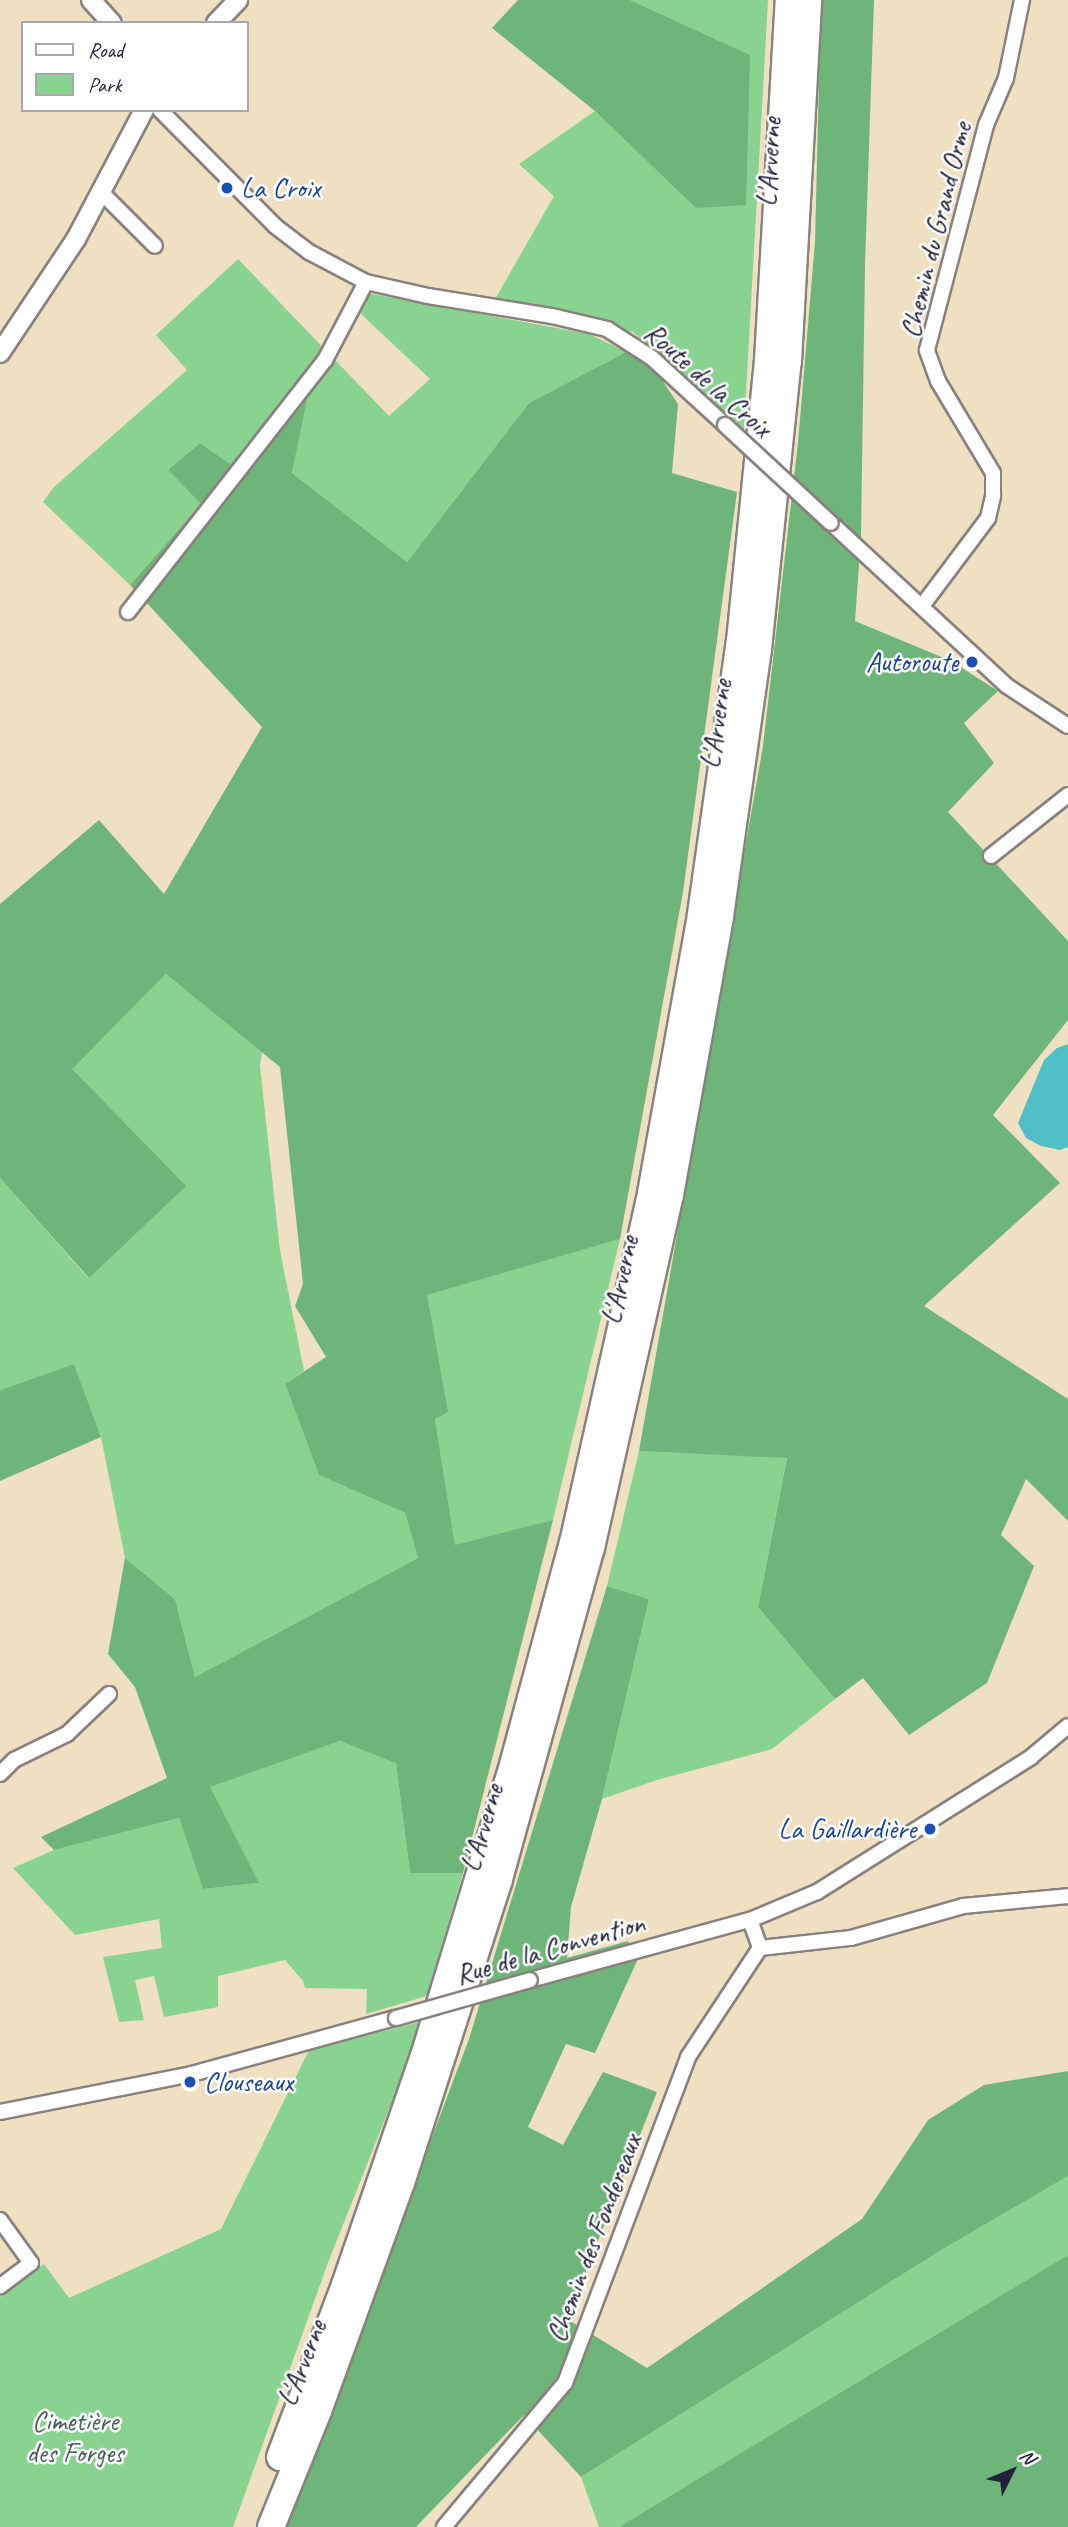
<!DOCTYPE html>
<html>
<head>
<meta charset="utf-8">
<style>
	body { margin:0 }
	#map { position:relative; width:1068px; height:2527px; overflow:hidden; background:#efe0c2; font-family:Caveat,sans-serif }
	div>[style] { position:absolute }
	.green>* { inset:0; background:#88d390 }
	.forest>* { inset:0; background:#6eb57a }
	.water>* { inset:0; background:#51bfc6 }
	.roads { filter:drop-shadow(2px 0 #88817e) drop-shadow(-2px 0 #88817e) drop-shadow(0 2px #88817e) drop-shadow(0 -2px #88817e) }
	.minor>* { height:14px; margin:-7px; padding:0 7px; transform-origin:7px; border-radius:7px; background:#fff }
	.tertiary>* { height:18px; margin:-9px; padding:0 9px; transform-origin:9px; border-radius:9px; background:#fff }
	.motorway>* { height:26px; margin:-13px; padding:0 13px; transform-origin:13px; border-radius:13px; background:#fff }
	.bridges { filter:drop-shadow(2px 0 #88817e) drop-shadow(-2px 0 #88817e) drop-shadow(0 2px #88817e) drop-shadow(0 -2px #88817e) }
	.minor-bridge>* { height:14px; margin:-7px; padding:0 7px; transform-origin:7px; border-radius:7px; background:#fff }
	.dots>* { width:19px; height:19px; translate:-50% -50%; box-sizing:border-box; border:4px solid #fff; border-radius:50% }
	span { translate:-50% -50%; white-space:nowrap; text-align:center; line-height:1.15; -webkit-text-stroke:5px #fff; paint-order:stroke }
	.street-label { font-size:28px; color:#22223b }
	.transit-label { font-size:28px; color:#164399 }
	.left { translate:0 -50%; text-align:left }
	.right { translate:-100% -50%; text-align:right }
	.park-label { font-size:28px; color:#466059 }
	.legend { position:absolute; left:21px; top:21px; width:228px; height:91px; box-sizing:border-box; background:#fff; border:2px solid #a7a7b1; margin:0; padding:9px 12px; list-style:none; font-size:21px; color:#22223b }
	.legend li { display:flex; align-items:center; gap:14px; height:35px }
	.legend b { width:35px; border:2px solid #a7a7b1 }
	.north { position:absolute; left:977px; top:2436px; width:70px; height:70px; -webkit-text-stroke:5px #fff; paint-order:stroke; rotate:47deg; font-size:19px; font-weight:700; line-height:28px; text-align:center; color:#22223b }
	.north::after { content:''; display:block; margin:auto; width:24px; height:32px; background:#22223b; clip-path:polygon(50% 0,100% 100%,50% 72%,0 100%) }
</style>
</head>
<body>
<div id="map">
	<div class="green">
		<i style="clip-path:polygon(630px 0,768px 0,744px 429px,633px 332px,494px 301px,554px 196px,519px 164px,595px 111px,696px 207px,747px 54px)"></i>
		<i style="clip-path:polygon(238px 259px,389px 416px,430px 379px,361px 314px,367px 293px,589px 334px,626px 352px,529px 403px,407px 562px,292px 473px,306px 400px,246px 475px,200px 443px,168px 470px,201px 504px,130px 585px,43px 502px,53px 488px,187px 370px,156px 335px)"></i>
		<i style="clip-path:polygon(166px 974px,262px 1052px,260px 1066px,280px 1251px,304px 1371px,285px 1384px,319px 1475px,405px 1513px,418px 1558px,195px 1677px,175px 1599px,125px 1558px,101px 1437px,74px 1364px,0 1390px,0 1178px,88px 1278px,185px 1186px,71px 1069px)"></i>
		<i style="clip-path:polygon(620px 1239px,553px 1520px,455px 1546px,435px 1419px,426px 1295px)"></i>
		<i style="clip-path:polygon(639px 1451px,787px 1457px,758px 1607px,835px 1699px,772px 1749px,657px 1780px,602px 1799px,649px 1599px,607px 1586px)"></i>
		<i style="clip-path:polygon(340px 1741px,396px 1762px,410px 1873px,463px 1873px,427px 1996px,366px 2014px,367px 1989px,305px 1988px,303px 1981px,285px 1960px,218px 1976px,218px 2007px,164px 2017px,154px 1976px,135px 1980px,144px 2020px,119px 2022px,103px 1957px,162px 1948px,159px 1919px,75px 1935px,13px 1868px,54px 1850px,179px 1818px,203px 1889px,258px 1883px,209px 1787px)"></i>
		<i style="clip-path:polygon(424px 2021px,329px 2260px,233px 2527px,0 2527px,0 2297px,44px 2264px,69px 2298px,221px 2229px,309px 2050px)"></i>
		<i style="clip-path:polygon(1068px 2176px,1068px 2255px,804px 2416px,1068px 2527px,684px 2488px,619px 2527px,599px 2527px,581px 2477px,938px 2252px)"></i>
	</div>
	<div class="forest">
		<i style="clip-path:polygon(518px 0,630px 0,750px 55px,746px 205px,696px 208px,595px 111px,492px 28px)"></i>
		<i style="clip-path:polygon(821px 0,874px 0,865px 265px,861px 537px,855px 621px,951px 661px,998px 691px,964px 723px,994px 763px,948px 812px,1068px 941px,1068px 1020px,993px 1115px,1060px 1183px,924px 1306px,1068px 1399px,1068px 1521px,1026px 1479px,1001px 1535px,1034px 1566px,987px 1683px,909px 1735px,863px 1678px,835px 1699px,758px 1607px,787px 1458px,639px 1451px,763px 746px,798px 443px,815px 242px)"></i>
		<i style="clip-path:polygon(626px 352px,658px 374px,678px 404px,672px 473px,737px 492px,683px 892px,620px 1239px,427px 1295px,448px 1412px,435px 1419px,455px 1545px,553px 1520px,463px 1873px,410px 1873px,396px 1763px,340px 1741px,210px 1787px,259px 1883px,203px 1889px,179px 1818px,54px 1850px,41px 1837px,167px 1778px,135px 1687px,108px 1654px,125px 1558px,175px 1599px,195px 1677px,418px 1558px,405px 1513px,319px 1475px,285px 1384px,326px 1357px,295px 1306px,303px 1284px,280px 1067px,166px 974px,72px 1069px,186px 1186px,89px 1278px,0 1178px,0 904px,99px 820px,164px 894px,262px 727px,130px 585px,201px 504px,168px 470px,200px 443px,246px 475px,307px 399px,292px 473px,407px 562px,529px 403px)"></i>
		<i style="clip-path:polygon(74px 1364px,101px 1437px,0 1481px,0 1390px)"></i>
		<i style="clip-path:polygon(607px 1586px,649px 1599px,602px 1799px,571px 1907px,567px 1958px,628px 1941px,637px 1961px,595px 2053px,566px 2044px,528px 2127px,563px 2145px,603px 2072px,657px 2092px,567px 2319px,647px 2368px,862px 2219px,928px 2120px,984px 2085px,1068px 2071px,1068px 2176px,938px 2252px,581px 2477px,524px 2415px,416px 2527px,285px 2527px,469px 2039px)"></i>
		<i style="clip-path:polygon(1068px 2255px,1068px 2527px,619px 2527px)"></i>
	</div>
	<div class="water">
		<i style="clip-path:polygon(1068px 1044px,1068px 1147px,1060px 1150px,1041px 1146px,1026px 1138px,1018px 1123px,1044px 1060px,1057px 1048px)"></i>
	</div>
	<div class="roads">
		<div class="minor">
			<i style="left:160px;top:110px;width:163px;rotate:45.2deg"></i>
			<i style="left:275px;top:226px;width:43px;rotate:37.4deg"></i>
			<i style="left:309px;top:252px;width:64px;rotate:27.8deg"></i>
			<i style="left:366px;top:282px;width:64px;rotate:12.7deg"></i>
			<i style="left:428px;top:296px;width:126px;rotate:9.2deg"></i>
			<i style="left:552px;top:316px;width:57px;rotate:13.3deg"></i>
			<i style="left:607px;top:329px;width:54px;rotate:32.8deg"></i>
			<i style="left:652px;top:358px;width:99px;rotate:42.5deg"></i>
			<i style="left:101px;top:192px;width:76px;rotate:45deg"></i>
			<i style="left:831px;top:523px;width:240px;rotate:42.8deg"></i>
			<i style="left:1007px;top:686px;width:73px;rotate:33.3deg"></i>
			<i style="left:922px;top:606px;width:110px;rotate:-53.1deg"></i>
			<i style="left:988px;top:518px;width:23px;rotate:-77deg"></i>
			<i style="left:993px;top:496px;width:23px;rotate:-90deg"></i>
			<i style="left:993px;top:473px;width:107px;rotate:-120.9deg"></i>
			<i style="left:938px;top:381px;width:33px;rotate:-110deg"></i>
			<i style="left:927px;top:350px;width:233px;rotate:-75.3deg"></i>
			<i style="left:986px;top:125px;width:51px;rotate:-66.9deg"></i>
			<i style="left:1006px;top:78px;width:80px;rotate:-78.4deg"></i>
			<i style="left:128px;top:612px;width:320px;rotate:-52deg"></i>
			<i style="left:325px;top:360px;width:88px;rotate:-62.3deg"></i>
			<i style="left:991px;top:856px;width:98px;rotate:-38.4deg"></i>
			<i style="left:0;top:1774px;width:20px;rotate:-45deg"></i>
			<i style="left:14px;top:1760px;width:59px;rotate:-26.1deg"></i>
			<i style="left:67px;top:1734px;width:58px;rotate:-43.6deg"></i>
			<i style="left:750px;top:1920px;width:30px;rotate:70deg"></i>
			<i style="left:760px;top:1948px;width:92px;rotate:-6.3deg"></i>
			<i style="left:851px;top:1938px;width:116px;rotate:-15.9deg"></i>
			<i style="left:963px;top:1906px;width:105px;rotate:-5.4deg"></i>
			<i style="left:530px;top:1980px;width:228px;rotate:-15.3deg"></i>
			<i style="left:750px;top:1920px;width:73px;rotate:-22.7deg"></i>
			<i style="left:817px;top:1892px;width:253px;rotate:-32.2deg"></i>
			<i style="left:1031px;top:1757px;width:48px;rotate:-40deg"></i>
			<i style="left:0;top:2112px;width:196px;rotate:-11.2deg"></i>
			<i style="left:192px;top:2074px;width:212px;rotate:-15.4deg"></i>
			<i style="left:0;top:2220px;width:53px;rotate:54.2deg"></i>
			<i style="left:31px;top:2263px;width:39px;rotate:143deg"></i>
			<i style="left:444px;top:2527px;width:188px;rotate:-50deg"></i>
			<i style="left:565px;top:2383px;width:348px;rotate:-69.3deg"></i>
			<i style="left:688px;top:2057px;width:131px;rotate:-56.6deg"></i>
		</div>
		<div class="tertiary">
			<i style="left:91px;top:0;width:31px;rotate:48deg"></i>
			<i style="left:216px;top:23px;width:32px;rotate:-46deg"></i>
			<i style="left:0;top:353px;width:137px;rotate:-56.3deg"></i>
			<i style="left:76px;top:239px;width:146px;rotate:-62.2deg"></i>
		</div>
		<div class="motorway">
			<i style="left:280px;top:2457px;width:184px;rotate:-69.3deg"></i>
			<i style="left:345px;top:2285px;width:242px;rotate:-71deg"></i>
			<i style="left:424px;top:2056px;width:308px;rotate:-73deg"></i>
			<i style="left:514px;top:1761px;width:226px;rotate:-74.9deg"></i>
			<i style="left:573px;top:1543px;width:359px;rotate:-77.4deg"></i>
			<i style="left:651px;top:1193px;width:283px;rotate:-79.8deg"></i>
			<i style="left:701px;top:914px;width:276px;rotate:-81.9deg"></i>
			<i style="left:740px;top:641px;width:282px;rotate:-84.3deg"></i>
			<i style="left:768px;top:360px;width:361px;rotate:-86.7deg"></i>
			<i style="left:271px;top:2527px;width:125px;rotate:-67.9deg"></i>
			<i style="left:318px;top:2411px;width:243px;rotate:-70deg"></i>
			<i style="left:401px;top:2183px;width:319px;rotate:-72.1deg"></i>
			<i style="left:499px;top:1879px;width:344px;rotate:-74.5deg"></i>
			<i style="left:591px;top:1548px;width:362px;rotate:-77.4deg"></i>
			<i style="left:670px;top:1195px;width:283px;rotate:-79.8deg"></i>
			<i style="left:720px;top:916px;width:270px;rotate:-81.9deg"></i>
			<i style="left:758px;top:649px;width:290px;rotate:-84.1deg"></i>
			<i style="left:788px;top:361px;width:362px;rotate:-86.8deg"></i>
		</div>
	</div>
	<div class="bridges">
		<div class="minor-bridge">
			<i style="left:725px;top:425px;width:144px;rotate:42.8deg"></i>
			<i style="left:396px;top:2018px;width:139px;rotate:-15.8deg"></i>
		</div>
	</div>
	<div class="dots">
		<i style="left:227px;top:188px;background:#1a4fb4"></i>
		<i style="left:972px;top:662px;background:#1a4fb4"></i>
		<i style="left:930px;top:1829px;background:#1a4fb4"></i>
		<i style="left:190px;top:2082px;background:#1a4fb4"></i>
	</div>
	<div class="street-label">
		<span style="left:769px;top:162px;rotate:-87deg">L'Arverne</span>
		<span style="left:936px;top:230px;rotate:-76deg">Chemin du Grand Orme</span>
		<span style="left:708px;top:380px;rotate:41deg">Route de la Croix</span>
		<span style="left:716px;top:724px;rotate:-82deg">L'Arverne</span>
		<span style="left:620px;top:1280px;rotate:-78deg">L'Arverne</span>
		<span style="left:482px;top:1828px;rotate:-74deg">L'Arverne</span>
		<span style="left:550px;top:1949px;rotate:-16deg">Rue de la Convention</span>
		<span style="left:594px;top:2238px;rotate:-69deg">Chemin des Fondereaux</span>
		<span style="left:302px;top:2363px;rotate:-69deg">L'Arverne</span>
	</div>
	<div class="transit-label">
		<span class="left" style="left:241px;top:188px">La Croix</span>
		<span class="right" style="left:958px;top:662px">Autoroute</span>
		<span class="right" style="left:916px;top:1829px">La Gaillardière</span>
		<span class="left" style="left:204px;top:2082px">Clouseaux</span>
	</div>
	<div class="park-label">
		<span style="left:75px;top:2437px">Cimetière<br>des Forges</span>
	</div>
	<ul class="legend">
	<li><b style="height:9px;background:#fff"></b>Road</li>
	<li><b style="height:19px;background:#88d390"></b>Park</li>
	</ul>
	<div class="north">N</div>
</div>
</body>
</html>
